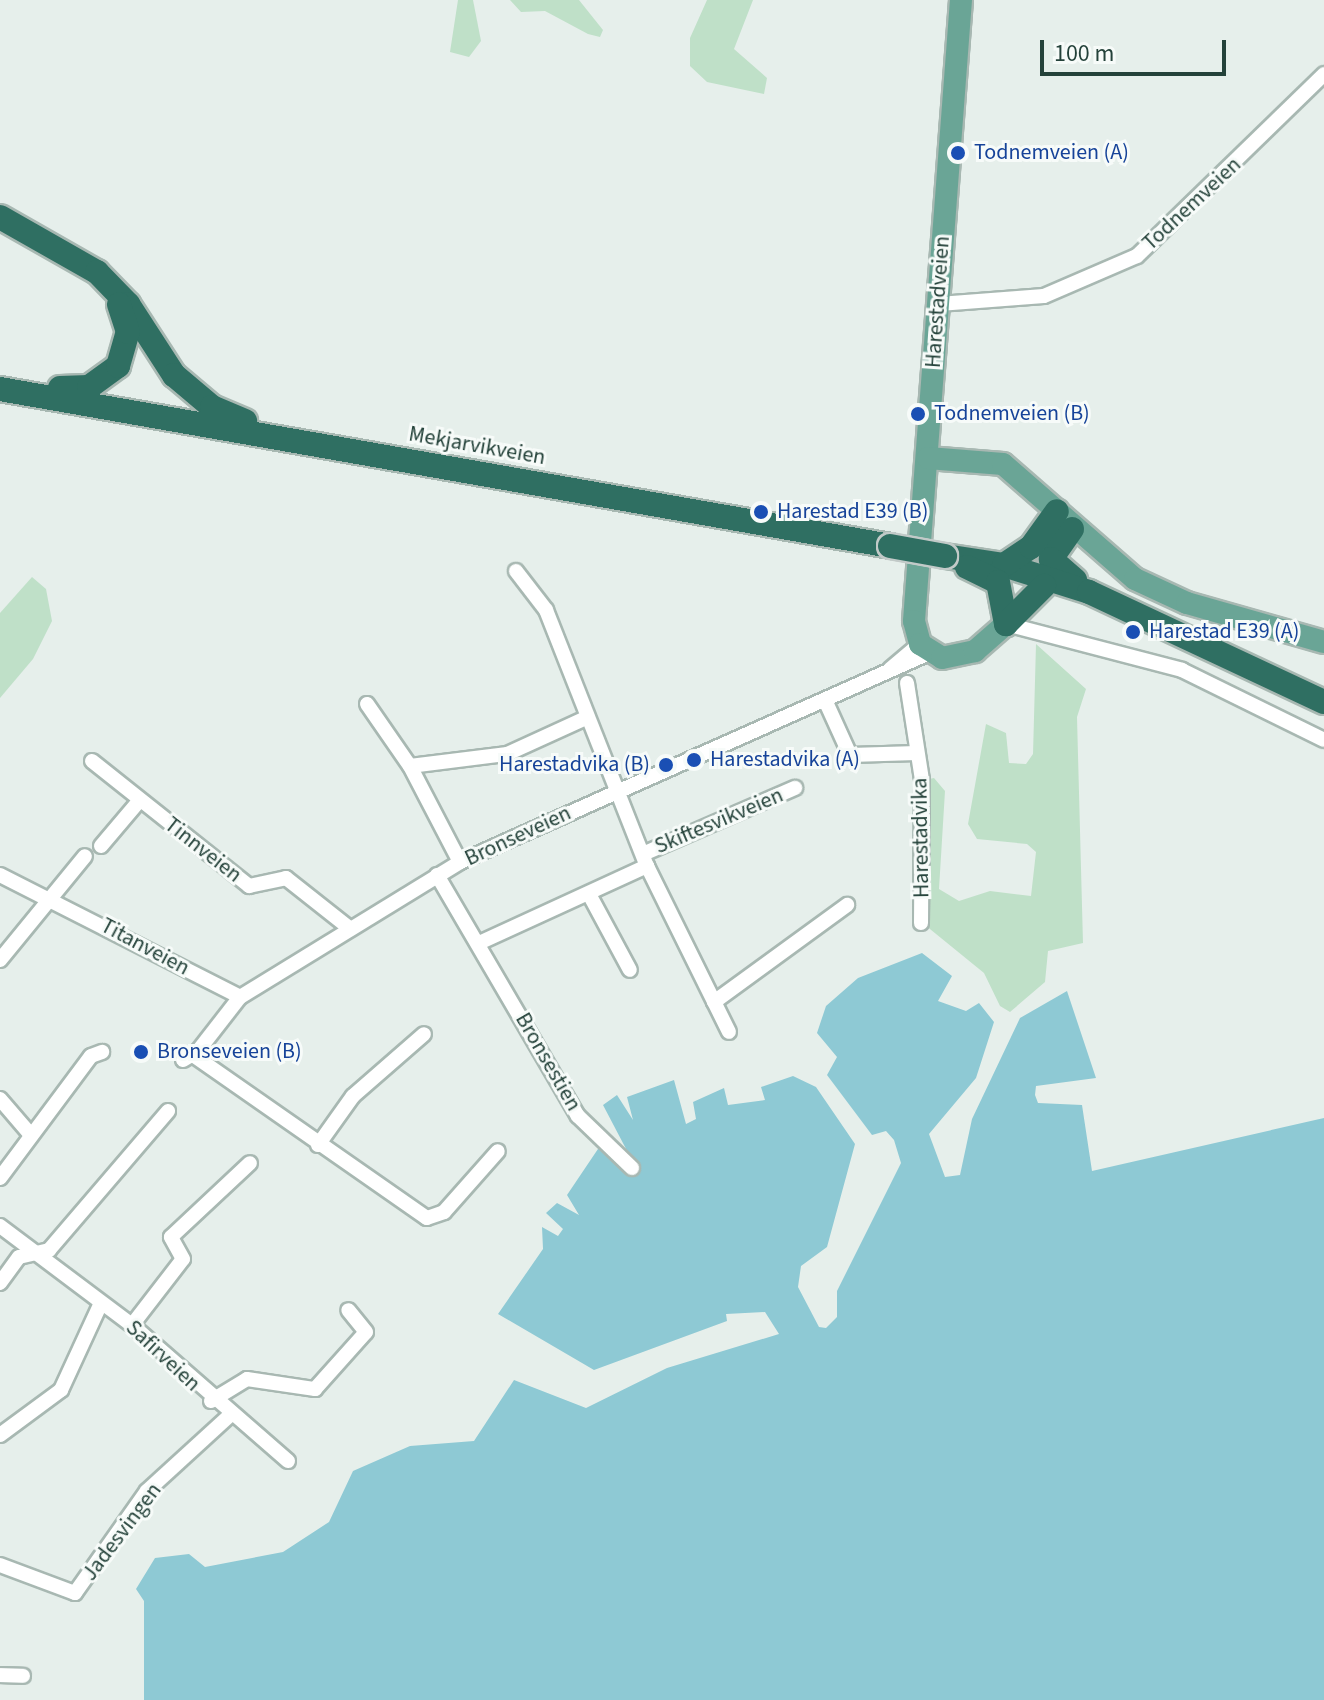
<!DOCTYPE html>
<html>
<head>
<meta charset="utf-8">
<style>
	body { margin:0 }
	#map { position:relative; width:1324px; height:1700px; overflow:hidden; background:#e6efeb; font-family:"Source Sans 3",sans-serif }
	div>[style] { position:absolute }
	.green>* { inset:0; background:#bfe0c8 }
	.water>* { inset:0; background:#8ec9d4 }
	.roads { filter:drop-shadow(2px 0 #a8b8b2) drop-shadow(-2px 0 #a8b8b2) drop-shadow(0 2px #a8b8b2) drop-shadow(0 -2px #a8b8b2) }
	.street>* { height:14px; margin:-7px; padding:0 7px; transform-origin:7px; border-radius:7px; background:#fff }
	.primary>* { height:22px; margin:-11px; padding:0 11px; transform-origin:11px; border-radius:11px; background:#6aa596 }
	.highway>* { height:24px; margin:-12px; padding:0 12px; transform-origin:12px; border-radius:12px; background:#2f6f62 }
	.bridges { filter:drop-shadow(2px 0 #c2cac8) drop-shadow(-2px 0 #c2cac8) drop-shadow(0 2px #c2cac8) drop-shadow(0 -2px #c2cac8) }
	.highway-bridge>* { height:24px; margin:-12px; padding:0 12px; transform-origin:12px; border-radius:12px; background:#2f6f62 }
	.dots>* { width:22px; height:22px; translate:-50% -50%; box-sizing:border-box; border:4px solid #f7fbf9; border-radius:50% }
	span { translate:-50% -50%; white-space:nowrap; text-align:center; line-height:1.15; -webkit-text-stroke:6px #f7fbf9; paint-order:stroke }
	.transit-label { font-size:22px; color:#164399 }
	.left { translate:0 -50%; text-align:left }
	.right { translate:-100% -50%; text-align:right }
	.street-label { font-size:22px; color:#24423a }
	.scale { position:absolute; left:1040px; top:40px; width:186px; height:36px; box-sizing:border-box; border:4px solid #24423a; border-top:0; padding-left:10px; font-size:24px; line-height:28px; white-space:nowrap; color:#24423a; -webkit-text-stroke:6px #f7fbf9; paint-order:stroke }
</style>
</head>
<body>
<div id="map">
	<div class="green">
		<i style="clip-path:polygon(458px 0,473px 0,481px 41px,469px 57px,450px 52px)"></i>
		<i style="clip-path:polygon(510px 0,579px 0,603px 30px,600px 37px,588px 34px,545px 11px,521px 12px)"></i>
		<i style="clip-path:polygon(707px 0,753px 0,734px 49px,767px 78px,764px 94px,707px 82px,690px 66px,690px 38px)"></i>
		<i style="clip-path:polygon(32px 577px,46px 589px,52px 621px,33px 659px,0 698px,0 613px)"></i>
		<i style="clip-path:polygon(1036px 644px,1086px 689px,1077px 717px,1083px 943px,1048px 951px,1045px 982px,1010px 1012px,1000px 1006px,984px 973px,925px 925px,924px 780px,934px 778px,945px 791px,939px 889px,959px 901px,990px 891px,1031px 896px,1036px 852px,1027px 844px,977px 839px,968px 824px,986px 724px,1006px 733px,1009px 763px,1026px 764px,1033px 754px)"></i>
	</div>
	<div class="water">
		<i style="clip-path:polygon(922px 953px,952px 976px,938px 1001px,966px 1011px,979px 1003px,994px 1022px,976px 1078px,929px 1134px,945px 1177px,960px 1175px,972px 1119px,1020px 1018px,1067px 991px,1096px 1078px,1036px 1086px,1035px 1095px,1038px 1103px,1082px 1105px,1092px 1171px,1324px 1118px,1324px 1700px,144px 1700px,144px 1601px,136px 1589px,155px 1558px,189px 1554px,205px 1567px,283px 1552px,329px 1522px,353px 1471px,410px 1446px,474px 1441px,514px 1380px,586px 1408px,667px 1368px,779px 1334px,765px 1312px,726px 1314px,727px 1321px,594px 1370px,498px 1314px,543px 1249px,542px 1227px,558px 1236px,563px 1229px,546px 1213px,557px 1203px,579px 1215px,567px 1195px,600px 1146px,635px 1166px,603px 1105px,617px 1095px,633px 1120px,627px 1097px,674px 1080px,686px 1124px,696px 1119px,693px 1102px,724px 1088px,728px 1105px,765px 1100px,761px 1087px,793px 1076px,816px 1087px,855px 1144px,827px 1247px,801px 1266px,798px 1287px,819px 1327px,826px 1328px,837px 1317px,837px 1291px,901px 1163px,894px 1140px,886px 1131px,872px 1135px,827px 1075px,837px 1057px,817px 1033px,826px 1006px,858px 978px)"></i>
	</div>
	<div class="roads">
		<div class="street">
			<i style="left:939px;top:304px;width:105px;rotate:-4.4deg"></i>
			<i style="left:1044px;top:296px;width:101px;rotate:-23.3deg"></i>
			<i style="left:1137px;top:256px;width:261px;rotate:-44.2deg"></i>
			<i style="left:516px;top:571px;width:49px;rotate:52.4deg"></i>
			<i style="left:546px;top:610px;width:275px;rotate:68.5deg"></i>
			<i style="left:647px;top:866px;width:185px;rotate:63.7deg"></i>
			<i style="left:1006px;top:624px;width:182px;rotate:14.6deg"></i>
			<i style="left:1182px;top:670px;width:158px;rotate:26.2deg"></i>
			<i style="left:890px;top:669px;width:39px;rotate:-40deg"></i>
			<i style="left:907px;top:683px;width:98px;rotate:81.2deg"></i>
			<i style="left:922px;top:780px;width:143px;rotate:90.4deg"></i>
			<i style="left:825px;top:700px;width:60px;rotate:65.6deg"></i>
			<i style="left:850px;top:755px;width:67px;rotate:-1.7deg"></i>
			<i style="left:367px;top:704px;width:75px;rotate:55.3deg"></i>
			<i style="left:410px;top:766px;width:108px;rotate:62.5deg"></i>
			<i style="left:92px;top:761px;width:201px;rotate:38.5deg"></i>
			<i style="left:249px;top:886px;width:38px;rotate:-12deg"></i>
			<i style="left:286px;top:878px;width:79px;rotate:38.3deg"></i>
			<i style="left:410px;top:766px;width:98px;rotate:-7.1deg"></i>
			<i style="left:507px;top:754px;width:87px;rotate:-24.5deg"></i>
			<i style="left:101px;top:846px;width:59px;rotate:-49.8deg"></i>
			<i style="left:643px;top:854px;width:166px;rotate:-23.5deg"></i>
			<i style="left:0;top:875px;width:269px;rotate:26.9deg"></i>
			<i style="left:437px;top:875px;width:279px;rotate:59.7deg"></i>
			<i style="left:578px;top:1116px;width:75px;rotate:43.9deg"></i>
			<i style="left:589px;top:894px;width:86px;rotate:61.7deg"></i>
			<i style="left:479px;top:943px;width:185px;rotate:-24.6deg"></i>
			<i style="left:0;top:960px;width:134px;rotate:-50.7deg"></i>
			<i style="left:714px;top:1002px;width:165px;rotate:-36.1deg"></i>
			<i style="left:193px;top:1055px;width:285px;rotate:34.9deg"></i>
			<i style="left:427px;top:1218px;width:18px;rotate:-19deg"></i>
			<i style="left:444px;top:1212px;width:81px;rotate:-48.5deg"></i>
			<i style="left:183px;top:1060px;width:17px;rotate:-31deg"></i>
			<i style="left:198px;top:1051px;width:68px;rotate:-52.1deg"></i>
			<i style="left:240px;top:997px;width:258px;rotate:-31.5deg"></i>
			<i style="left:460px;top:862px;width:513px;rotate:-24.02deg"></i>
			<i style="left:0;top:1099px;width:46px;rotate:49.4deg"></i>
			<i style="left:318px;top:1145px;width:60px;rotate:-54.5deg"></i>
			<i style="left:353px;top:1096px;width:94px;rotate:-41.1deg"></i>
			<i style="left:0;top:1178px;width:152px;rotate:-53.3deg"></i>
			<i style="left:91px;top:1056px;width:12px;rotate:-20deg"></i>
			<i style="left:0;top:1226px;width:165px;rotate:36.9deg"></i>
			<i style="left:132px;top:1325px;width:207px;rotate:41.1deg"></i>
			<i style="left:0;top:1283px;width:32px;rotate:-54deg"></i>
			<i style="left:19px;top:1257px;width:31px;rotate:-13deg"></i>
			<i style="left:49px;top:1250px;width:183px;rotate:-49.4deg"></i>
			<i style="left:132px;top:1325px;width:83px;rotate:-52.3deg"></i>
			<i style="left:183px;top:1259px;width:25px;rotate:-119deg"></i>
			<i style="left:171px;top:1237px;width:108px;rotate:-43.1deg"></i>
			<i style="left:211px;top:1401px;width:42px;rotate:-31.4deg"></i>
			<i style="left:247px;top:1379px;width:69px;rotate:8.4deg"></i>
			<i style="left:315px;top:1389px;width:76px;rotate:-48.2deg"></i>
			<i style="left:366px;top:1332px;width:28px;rotate:-129deg"></i>
			<i style="left:0;top:1435px;width:76px;rotate:-36.4deg"></i>
			<i style="left:61px;top:1390px;width:96px;rotate:-65.3deg"></i>
			<i style="left:0;top:1565px;width:80px;rotate:20.5deg"></i>
			<i style="left:75px;top:1593px;width:125px;rotate:-54.8deg"></i>
			<i style="left:147px;top:1491px;width:111px;rotate:-42.4deg"></i>
			<i style="left:0;top:1675px;width:23px;rotate:2deg"></i>
		</div>
		<div class="primary">
			<i style="left:961px;top:0;width:623px;rotate:94.33deg"></i>
			<i style="left:914px;top:621px;width:24px;rotate:75deg"></i>
			<i style="left:920px;top:644px;width:26px;rotate:32deg"></i>
			<i style="left:942px;top:658px;width:34px;rotate:-12deg"></i>
			<i style="left:975px;top:651px;width:41px;rotate:-41.1deg"></i>
			<i style="left:928px;top:458px;width:75px;rotate:4.6deg"></i>
			<i style="left:1003px;top:464px;width:175px;rotate:41.1deg"></i>
			<i style="left:1135px;top:579px;width:57px;rotate:24.8deg"></i>
			<i style="left:1187px;top:603px;width:142px;rotate:15.9deg"></i>
		</div>
		<div class="highway">
			<i style="left:0;top:217px;width:112px;rotate:29.6deg"></i>
			<i style="left:97px;top:272px;width:45px;rotate:45.9deg"></i>
			<i style="left:128px;top:304px;width:85px;rotate:57.1deg"></i>
			<i style="left:174px;top:375px;width:50px;rotate:40.1deg"></i>
			<i style="left:212px;top:407px;width:36px;rotate:23deg"></i>
			<i style="left:60px;top:388px;width:29px;rotate:-2deg"></i>
			<i style="left:89px;top:387px;width:36px;rotate:-36deg"></i>
			<i style="left:118px;top:366px;width:35px;rotate:-74deg"></i>
			<i style="left:128px;top:332px;width:29px;rotate:-108deg"></i>
			<i style="left:0;top:389px;width:904px;rotate:10deg"></i>
			<i style="left:1072px;top:529px;width:37px;rotate:125deg"></i>
			<i style="left:1051px;top:559px;width:32px;rotate:41deg"></i>
			<i style="left:945px;top:556px;width:60px;rotate:8.7deg"></i>
			<i style="left:1004px;top:565px;width:89px;rotate:17.6deg"></i>
			<i style="left:1089px;top:592px;width:259px;rotate:25.1deg"></i>
			<i style="left:1004px;top:565px;width:32px;rotate:-34deg"></i>
			<i style="left:1031px;top:547px;width:44px;rotate:-54.2deg"></i>
			<i style="left:967px;top:567px;width:34px;rotate:26deg"></i>
			<i style="left:998px;top:582px;width:43px;rotate:79.2deg"></i>
			<i style="left:1006px;top:624px;width:54px;rotate:-45deg"></i>
		</div>
	</div>
	<div class="bridges">
		<div class="highway-bridge">
			<i style="left:890px;top:546px;width:56px;rotate:10.3deg"></i>
		</div>
	</div>
	<div class="dots">
		<i style="left:958px;top:153px;background:#1a4fb4"></i>
		<i style="left:918px;top:414px;background:#1a4fb4"></i>
		<i style="left:761px;top:512px;background:#1a4fb4"></i>
		<i style="left:1133px;top:632px;background:#1a4fb4"></i>
		<i style="left:694px;top:760px;background:#1a4fb4"></i>
		<i style="left:666px;top:765px;background:#1a4fb4"></i>
		<i style="left:141px;top:1052px;background:#1a4fb4"></i>
	</div>
	<div class="transit-label">
		<span class="left" style="left:974px;top:153px">Todnemveien (A)</span>
		<span class="left" style="left:934px;top:414px">Todnemveien (B)</span>
		<span class="left" style="left:777px;top:512px">Harestad E39 (B)</span>
		<span class="left" style="left:1149px;top:632px">Harestad E39 (A)</span>
		<span class="left" style="left:710px;top:760px">Harestadvika (A)</span>
		<span class="right" style="left:650px;top:765px">Harestadvika (B)</span>
		<span class="left" style="left:157px;top:1052px">Bronseveien (B)</span>
	</div>
	<div class="street-label">
		<span style="left:1192px;top:204px;rotate:-43deg">Todnemveien</span>
		<span style="left:938px;top:302px;rotate:-86deg">Harestadveien</span>
		<span style="left:477px;top:446px;rotate:10deg">Mekjarvikveien</span>
		<span style="left:719px;top:821px;rotate:-23deg">Skiftesvikveien</span>
		<span style="left:518px;top:836px;rotate:-25deg">Bronseveien</span>
		<span style="left:921px;top:838px;rotate:-91deg">Harestadvika</span>
		<span style="left:203px;top:850px;rotate:38deg">Tinnveien</span>
		<span style="left:145px;top:947px;rotate:28deg">Titanveien</span>
		<span style="left:548px;top:1062px;rotate:60deg">Bronsestien</span>
		<span style="left:163px;top:1356px;rotate:43deg">Safirveien</span>
		<span style="left:122px;top:1532px;rotate:-53deg">Jadesvingen</span>
	</div>
	<div class="scale">100 m</div>
</div>
</body>
</html>
